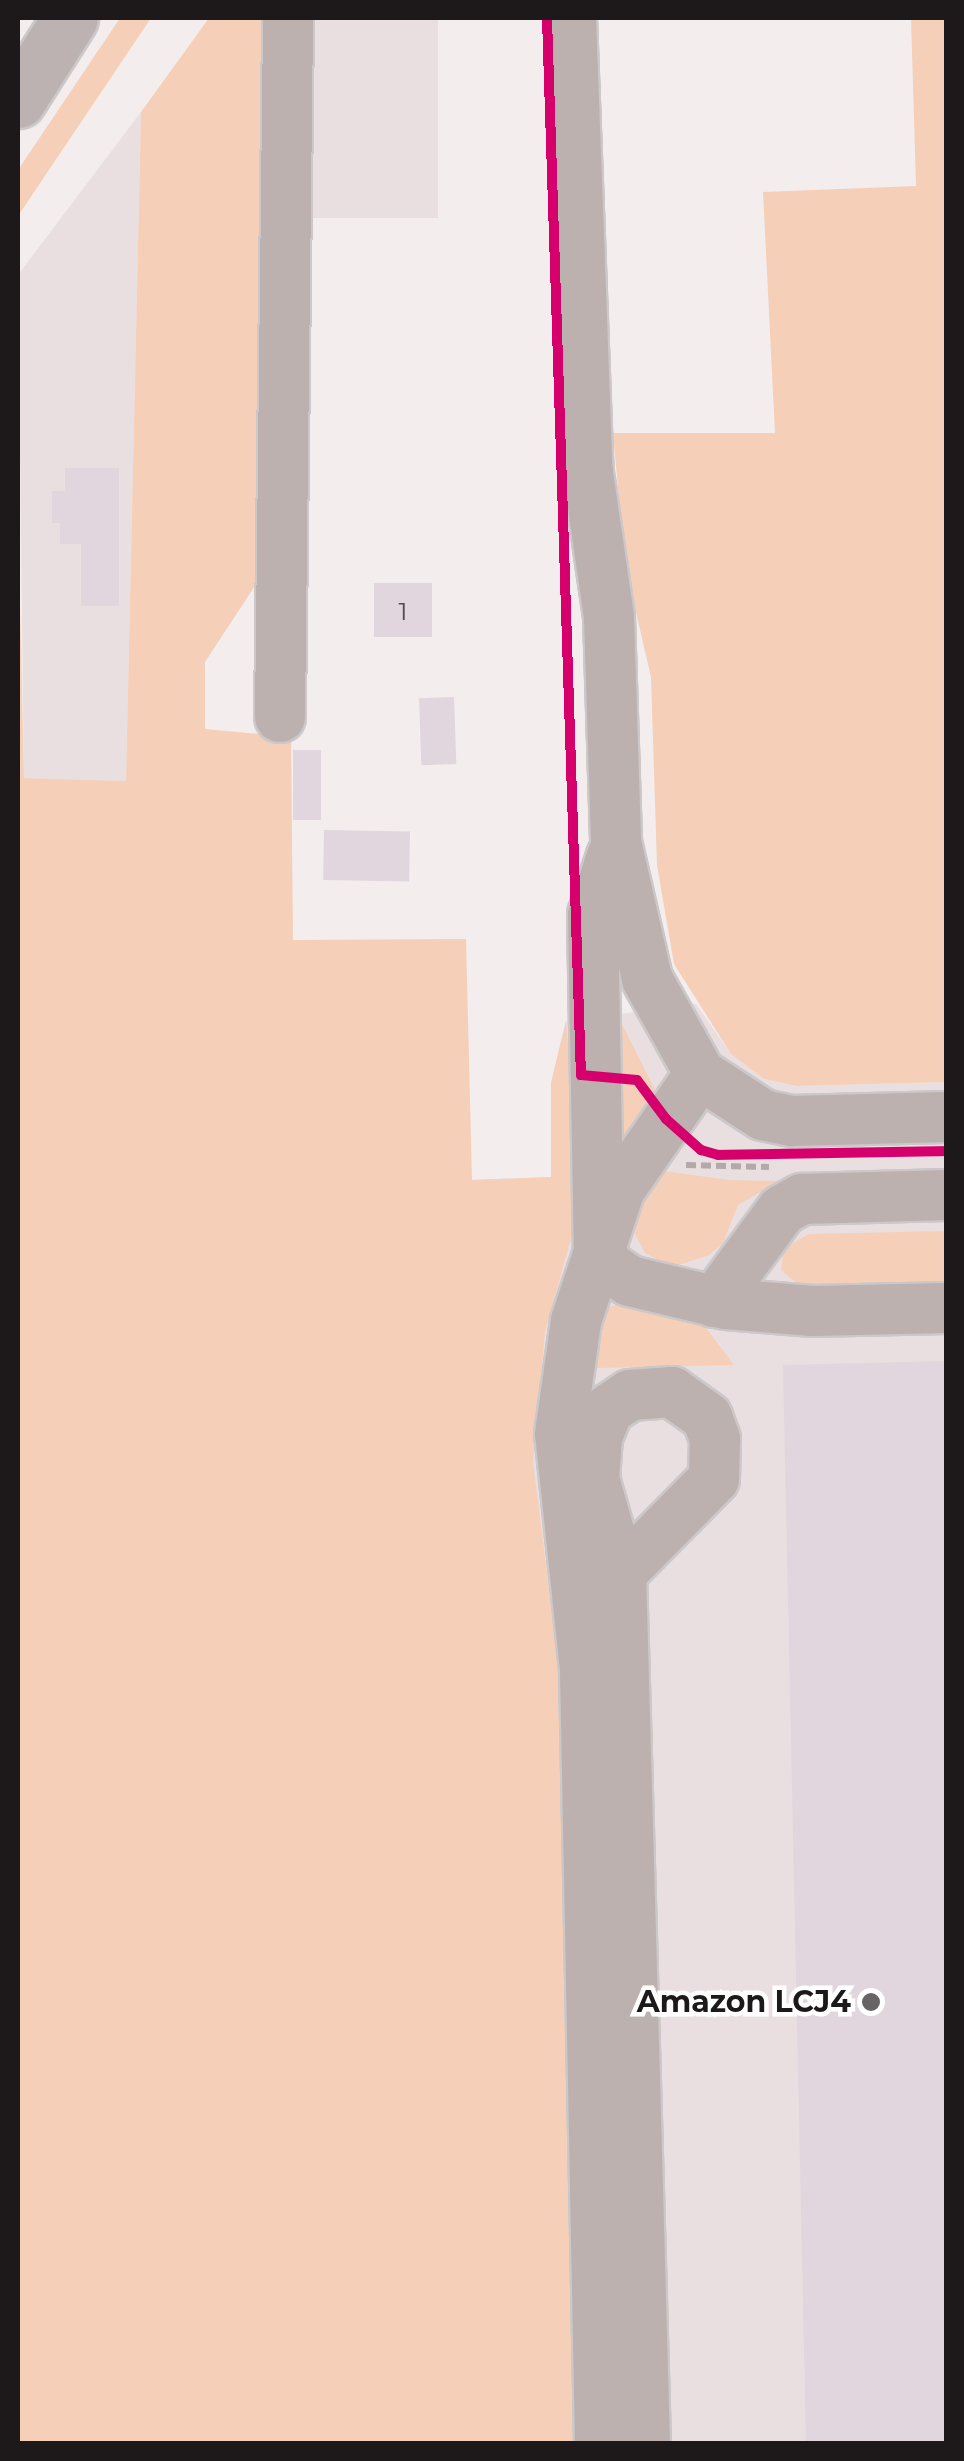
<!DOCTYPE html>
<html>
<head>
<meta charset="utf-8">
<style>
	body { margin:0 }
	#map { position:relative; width:964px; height:2461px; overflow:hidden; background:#f3edee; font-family:Montserrat,sans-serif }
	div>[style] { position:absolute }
	.built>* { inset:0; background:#e9dee0; transform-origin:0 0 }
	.green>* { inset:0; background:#f5cfb8 }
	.building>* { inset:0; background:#e1d6dd; transform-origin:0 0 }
	.path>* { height:6px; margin-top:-3px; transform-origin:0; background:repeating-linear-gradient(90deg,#b2a9a8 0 10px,transparent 0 15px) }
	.roads { filter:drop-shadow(2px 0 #ccc8c9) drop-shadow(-2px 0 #ccc8c9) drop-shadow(0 2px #ccc8c9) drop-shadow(0 -2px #ccc8c9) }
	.minor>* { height:50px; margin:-25px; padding:0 25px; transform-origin:25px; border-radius:25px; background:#bcb1af }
	.major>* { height:55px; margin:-27.5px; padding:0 27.5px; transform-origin:27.5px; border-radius:27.5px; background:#bdb2b2 }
	.cycleway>* { height:10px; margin:-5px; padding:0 5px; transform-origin:5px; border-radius:5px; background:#d6006c }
	.dots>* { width:28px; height:28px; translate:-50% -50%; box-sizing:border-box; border:5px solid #fff; border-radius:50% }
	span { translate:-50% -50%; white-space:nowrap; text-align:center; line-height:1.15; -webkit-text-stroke:9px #fff; paint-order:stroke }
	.number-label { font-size:25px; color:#514b4e }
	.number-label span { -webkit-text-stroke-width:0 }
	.poi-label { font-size:30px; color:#1d191a; font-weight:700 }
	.right { translate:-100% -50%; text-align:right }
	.frame { position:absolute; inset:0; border:20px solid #1d191a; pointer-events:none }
</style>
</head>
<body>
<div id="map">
	<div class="built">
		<i style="left:303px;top:18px;width:135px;height:200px"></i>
		<i style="clip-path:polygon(141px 112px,126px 781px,24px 778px,18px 275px)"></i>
		<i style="clip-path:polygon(696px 1004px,731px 1054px,764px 1079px,797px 1086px,946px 1082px,946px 2443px,521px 2443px,472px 1180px,551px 1177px,551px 1083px,566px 1021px)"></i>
	</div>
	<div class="green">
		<i style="clip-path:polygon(120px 18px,151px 18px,18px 216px,18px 170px)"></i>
		<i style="clip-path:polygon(209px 18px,271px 18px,266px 569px,205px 662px,205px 729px,291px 737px,293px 940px,466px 939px,472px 1180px,551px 1177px,551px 1083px,566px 1021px,575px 1122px,573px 1231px,545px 1332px,533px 1462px,558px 1660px,577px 2443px,18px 2444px,18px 515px,24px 778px,126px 781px,141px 112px)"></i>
		<i style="clip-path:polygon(911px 18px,946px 18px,946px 1082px,797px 1086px,764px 1079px,731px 1054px,674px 964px,657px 865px,651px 677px,625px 565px,613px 433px,775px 433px,763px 192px,916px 186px)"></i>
		<i style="clip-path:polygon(608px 996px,655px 1090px,611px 1173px)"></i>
		<i style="clip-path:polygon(655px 1170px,730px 1180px,779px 1181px,738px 1205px,723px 1243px,709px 1255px,672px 1267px,645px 1253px,633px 1230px,631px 1207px)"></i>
		<i style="clip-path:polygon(946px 1231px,946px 1284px,799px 1285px,781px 1270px,784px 1248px,809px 1234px)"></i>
		<i style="clip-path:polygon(626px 1302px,703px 1324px,734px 1365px,594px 1368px,588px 1331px,609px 1307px)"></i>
	</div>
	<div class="building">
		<i style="clip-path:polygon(65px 468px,119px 468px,119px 606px,81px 606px,81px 544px,60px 544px,60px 523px,52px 523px,52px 491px,65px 491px)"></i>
		<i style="left:432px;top:583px;width:54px;height:58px;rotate:90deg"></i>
		<i style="left:454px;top:697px;width:67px;height:35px;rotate:88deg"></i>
		<i style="left:293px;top:750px;width:28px;height:70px"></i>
		<i style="left:324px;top:830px;width:86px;height:50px;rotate:1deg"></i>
		<i style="clip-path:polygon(946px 1361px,946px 2444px,806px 2444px,783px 1365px)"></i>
	</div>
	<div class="path">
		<i style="left:686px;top:1165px;width:83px;rotate:1.4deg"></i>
	</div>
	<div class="roads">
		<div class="minor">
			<i style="left:571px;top:18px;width:455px;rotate:87.9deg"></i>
			<i style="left:588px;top:473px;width:146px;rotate:81.7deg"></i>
			<i style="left:609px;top:617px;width:225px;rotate:88.2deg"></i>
			<i style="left:616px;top:842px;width:140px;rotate:77.2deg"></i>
			<i style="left:647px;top:979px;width:109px;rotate:60.8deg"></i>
			<i style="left:700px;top:1074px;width:75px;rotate:33.1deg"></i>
			<i style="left:763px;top:1115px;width:30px;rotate:12deg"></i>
			<i style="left:792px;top:1121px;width:154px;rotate:-1.5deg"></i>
			<i style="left:280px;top:717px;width:699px;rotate:-89.34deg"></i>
			<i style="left:612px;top:856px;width:62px;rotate:107.9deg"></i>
			<i style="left:593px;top:915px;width:334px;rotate:89deg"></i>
			<i style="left:599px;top:1249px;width:21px;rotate:61deg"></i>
			<i style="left:609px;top:1267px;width:25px;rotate:34deg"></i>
			<i style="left:630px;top:1281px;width:99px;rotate:13.5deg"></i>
			<i style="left:726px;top:1304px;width:87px;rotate:4.6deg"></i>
			<i style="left:813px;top:1311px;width:133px;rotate:-1.3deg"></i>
			<i style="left:714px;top:1302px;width:114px;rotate:-53.5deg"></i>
			<i style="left:782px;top:1210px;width:23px;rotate:-29deg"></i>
			<i style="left:802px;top:1199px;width:144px;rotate:-1.6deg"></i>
			<i style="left:621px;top:1573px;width:132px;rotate:-45.3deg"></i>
			<i style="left:714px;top:1479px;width:40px;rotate:-88.6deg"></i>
			<i style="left:715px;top:1439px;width:23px;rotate:-110deg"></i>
			<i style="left:707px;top:1417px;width:43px;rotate:-144.5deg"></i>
			<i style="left:672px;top:1392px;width:42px;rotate:175.9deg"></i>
			<i style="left:630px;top:1395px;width:27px;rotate:146deg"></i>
			<i style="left:608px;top:1410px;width:29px;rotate:112deg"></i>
			<i style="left:597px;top:1437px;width:42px;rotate:94.1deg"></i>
			<i style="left:594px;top:1479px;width:98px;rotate:74deg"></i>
			<i style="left:621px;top:1573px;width:871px;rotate:88.42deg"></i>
			<i style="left:600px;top:2444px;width:774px;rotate:-91.11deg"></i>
			<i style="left:585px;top:1670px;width:237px;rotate:-96deg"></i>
			<i style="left:560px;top:1434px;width:114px;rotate:-81.9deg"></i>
			<i style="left:576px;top:1321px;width:139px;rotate:-71.6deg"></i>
			<i style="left:620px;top:1189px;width:140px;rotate:-55.2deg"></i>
		</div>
		<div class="major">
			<i style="left:18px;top:100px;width:97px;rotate:-57.6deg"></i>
		</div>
	</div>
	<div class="cycleway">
		<i style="left:547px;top:18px;width:1058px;rotate:88.16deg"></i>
		<i style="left:581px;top:1075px;width:56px;rotate:5.1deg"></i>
		<i style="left:637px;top:1080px;width:49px;rotate:53.4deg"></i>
		<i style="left:666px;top:1119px;width:47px;rotate:41.5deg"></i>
		<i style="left:701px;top:1150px;width:18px;rotate:16deg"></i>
		<i style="left:718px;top:1155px;width:228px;rotate:-1deg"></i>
	</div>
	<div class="dots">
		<i style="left:871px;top:2002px;background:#686364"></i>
	</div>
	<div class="number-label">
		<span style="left:403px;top:611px">1</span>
	</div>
	<div class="poi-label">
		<span class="right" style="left:851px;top:2002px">Amazon LCJ4</span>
	</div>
	<div class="frame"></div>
</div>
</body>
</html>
